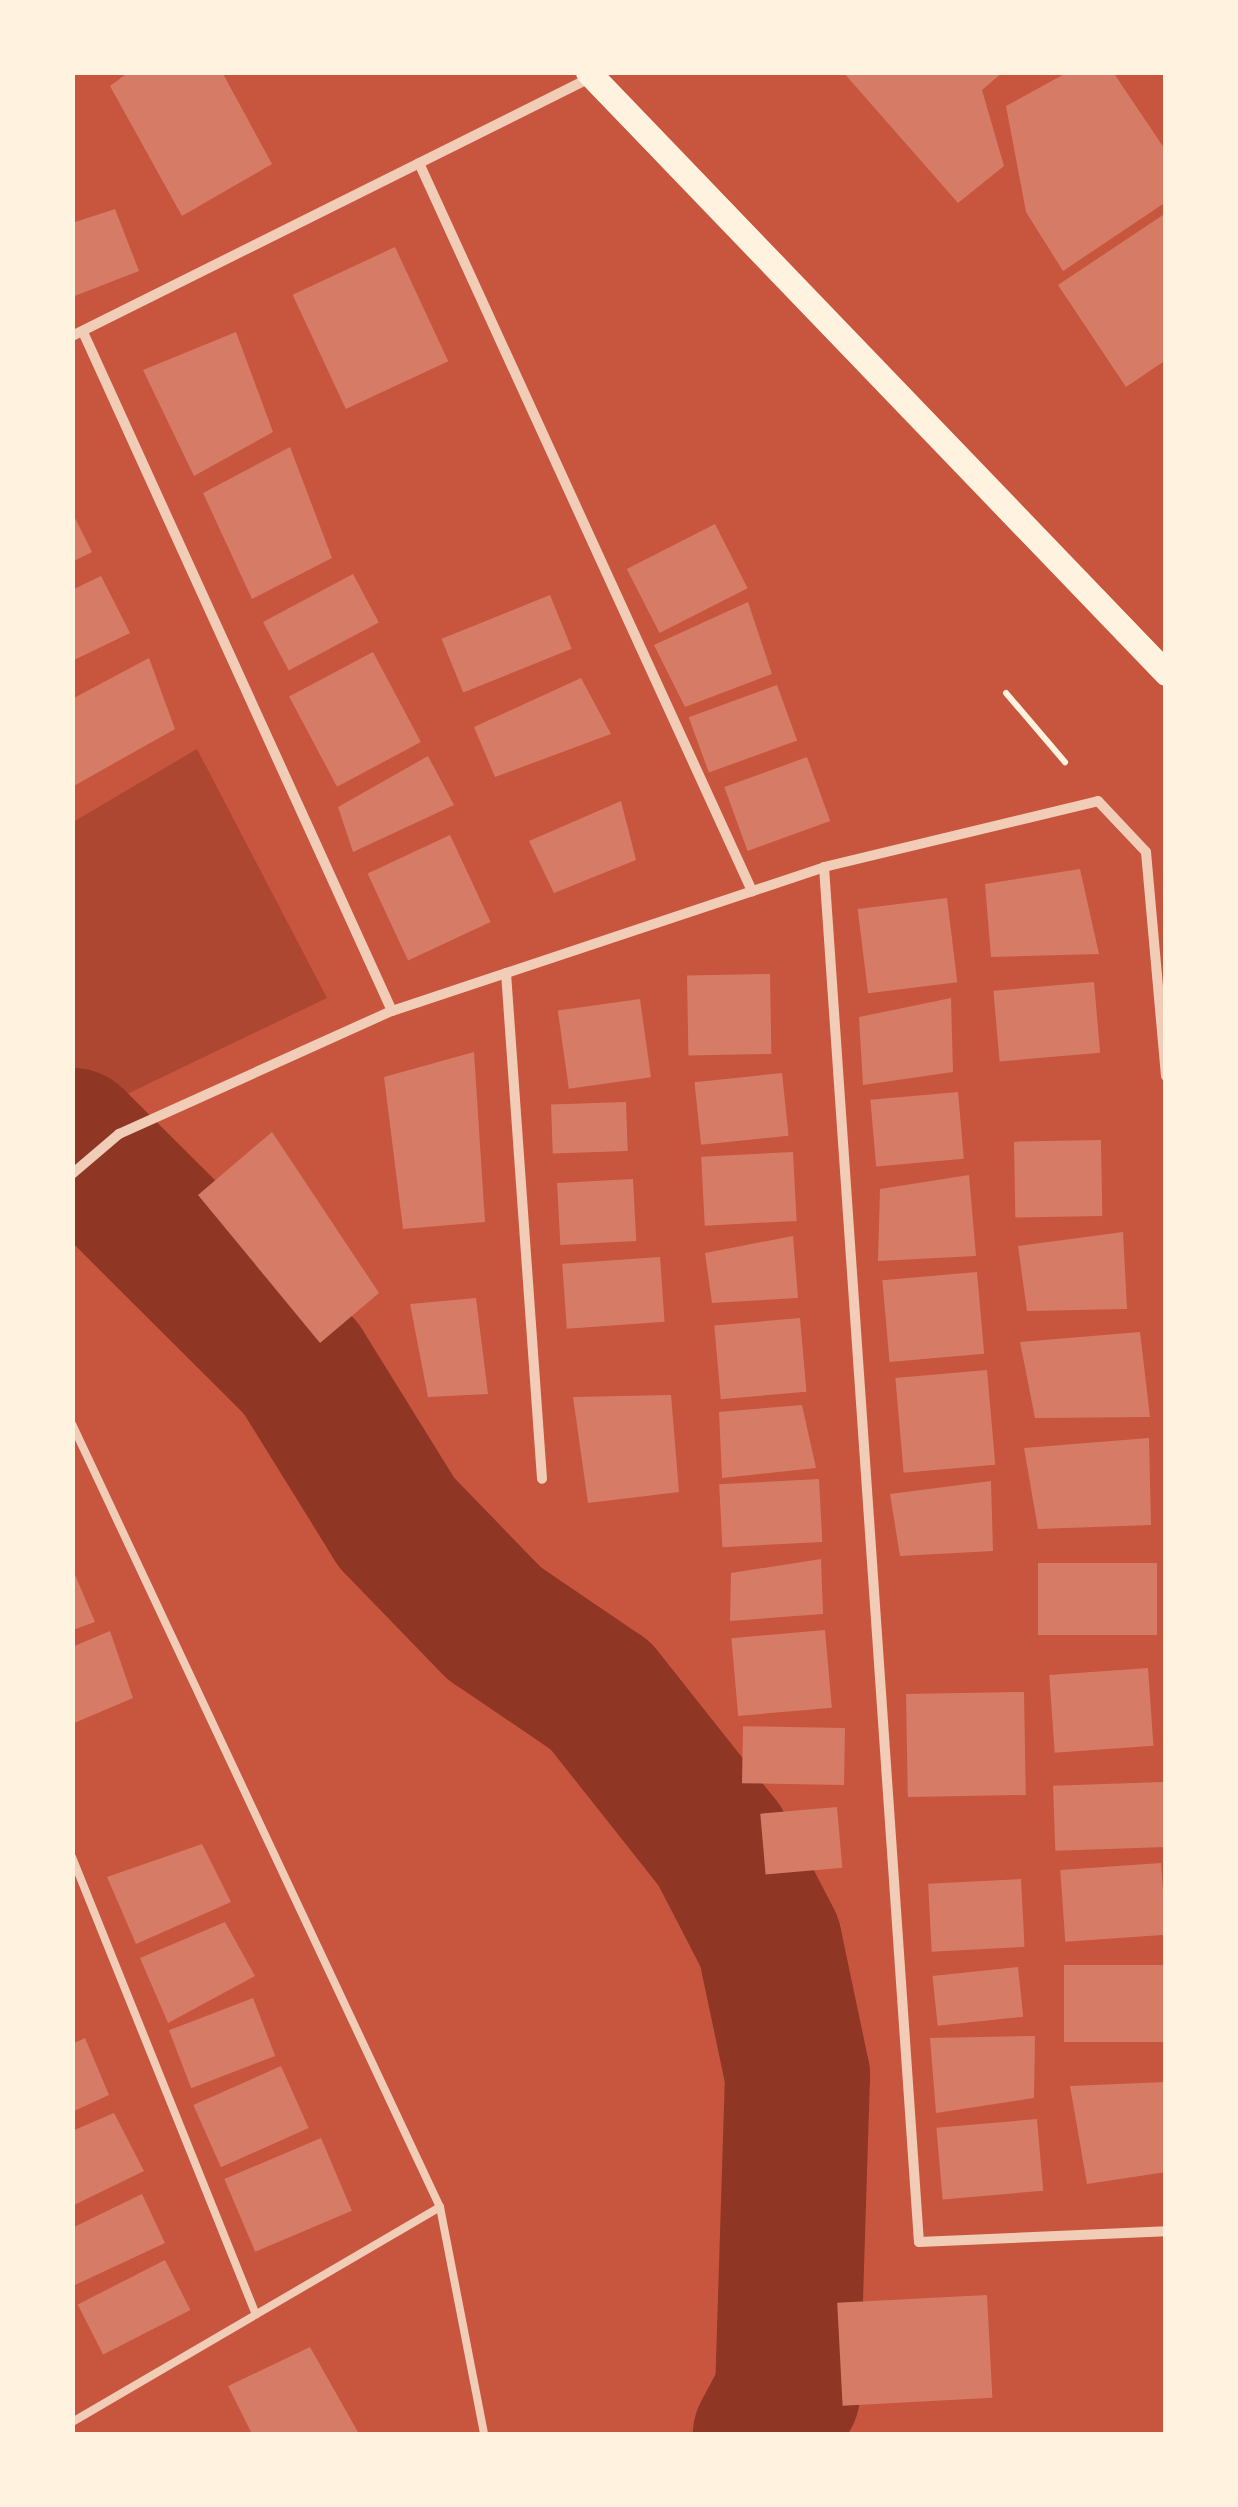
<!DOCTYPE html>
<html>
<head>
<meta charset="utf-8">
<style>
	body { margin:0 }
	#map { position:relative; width:1238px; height:2507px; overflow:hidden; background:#c8553d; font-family:Roboto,sans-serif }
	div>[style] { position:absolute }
	.green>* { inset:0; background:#ae4732 }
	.river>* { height:145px; margin:-72.5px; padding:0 72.5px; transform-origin:72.5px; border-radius:72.5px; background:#8f3625 }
	.building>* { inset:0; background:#d67c66; transform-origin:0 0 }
	.path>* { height:6px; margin:-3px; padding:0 3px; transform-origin:3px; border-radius:3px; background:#fff3e0 }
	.service>* { height:8px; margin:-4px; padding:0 4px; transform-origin:4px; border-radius:4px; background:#f1ccb7 }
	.minor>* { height:10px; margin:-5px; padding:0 5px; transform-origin:5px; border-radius:5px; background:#f1ccb7 }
	.primary>* { height:25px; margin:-12.5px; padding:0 12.5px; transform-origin:12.5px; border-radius:12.5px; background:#fff3e0 }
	span { translate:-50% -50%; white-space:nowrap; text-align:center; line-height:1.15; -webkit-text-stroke:8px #fff3e0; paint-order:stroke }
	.frame { position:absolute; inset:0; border:75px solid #fff3e0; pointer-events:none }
</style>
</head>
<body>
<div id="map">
	<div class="green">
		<i style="clip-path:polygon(197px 749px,327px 998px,96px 1109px,73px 1076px,73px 822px)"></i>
	</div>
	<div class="river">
		<i style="left:72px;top:1140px;width:322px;rotate:44.9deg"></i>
		<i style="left:300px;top:1367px;width:182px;rotate:58.2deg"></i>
		<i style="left:396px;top:1522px;width:141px;rotate:45.9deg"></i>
		<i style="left:494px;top:1623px;width:128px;rotate:34.2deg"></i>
		<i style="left:600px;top:1695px;width:191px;rotate:51.6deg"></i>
		<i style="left:719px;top:1845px;width:109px;rotate:62.7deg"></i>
		<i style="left:769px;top:1942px;width:136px;rotate:78.1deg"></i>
		<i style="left:797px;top:2075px;width:318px;rotate:91.8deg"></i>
		<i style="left:787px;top:2393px;width:47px;rotate:118.2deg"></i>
	</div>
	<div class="building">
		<i style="clip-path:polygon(129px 72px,222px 72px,272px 164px,182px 216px,110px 86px)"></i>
		<i style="clip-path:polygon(843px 72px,1003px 72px,982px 90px,1004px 166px,958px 203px)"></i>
		<i style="clip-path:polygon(1068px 72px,1113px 72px,1166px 151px,1166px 202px,1063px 271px,1026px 212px,1006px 106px)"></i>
		<i style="clip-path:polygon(115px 209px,139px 271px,72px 297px,72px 223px)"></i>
		<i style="clip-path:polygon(1166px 213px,1166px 360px,1126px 387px,1058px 285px)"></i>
		<i style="left:395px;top:247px;width:126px;height:113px;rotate:65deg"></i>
		<i style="clip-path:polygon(236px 332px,273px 432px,194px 476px,143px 370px)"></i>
		<i style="clip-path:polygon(290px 447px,332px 558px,252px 599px,203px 493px)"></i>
		<i style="clip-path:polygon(72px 512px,92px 552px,72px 562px)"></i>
		<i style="left:715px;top:524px;width:72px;height:99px;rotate:63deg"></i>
		<i style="left:353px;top:574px;width:55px;height:102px;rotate:62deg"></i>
		<i style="clip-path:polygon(101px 576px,130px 633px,72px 661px,72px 590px)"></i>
		<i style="left:550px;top:595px;width:58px;height:117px;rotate:68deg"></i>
		<i style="clip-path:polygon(748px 602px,772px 674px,685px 707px,654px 645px)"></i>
		<i style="left:373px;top:652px;width:102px;height:95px;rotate:62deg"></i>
		<i style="clip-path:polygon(149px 658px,175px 729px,72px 787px,72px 699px)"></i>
		<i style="clip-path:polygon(581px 678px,611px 734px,495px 777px,474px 727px)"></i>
		<i style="left:777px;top:685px;width:59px;height:94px;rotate:70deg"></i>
		<i style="clip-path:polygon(428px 756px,454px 805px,353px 852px,338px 807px)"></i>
		<i style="left:807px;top:757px;width:68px;height:88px;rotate:70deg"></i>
		<i style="clip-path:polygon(621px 801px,636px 860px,554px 893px,529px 841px)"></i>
		<i style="left:450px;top:835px;width:96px;height:91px;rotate:65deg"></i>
		<i style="clip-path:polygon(1080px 869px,1099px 954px,991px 957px,985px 884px)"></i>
		<i style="left:947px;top:898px;width:85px;height:90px;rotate:83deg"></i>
		<i style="left:770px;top:974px;width:80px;height:83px;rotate:89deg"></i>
		<i style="left:1094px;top:982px;width:71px;height:101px;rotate:85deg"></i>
		<i style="clip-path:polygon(951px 998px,953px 1072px,863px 1085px,859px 1017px)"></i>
		<i style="left:640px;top:999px;width:79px;height:83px;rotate:82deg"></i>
		<i style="clip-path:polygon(474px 1052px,485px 1222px,403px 1229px,384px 1077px)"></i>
		<i style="left:782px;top:1073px;width:63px;height:88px;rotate:84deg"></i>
		<i style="left:958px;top:1092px;width:67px;height:88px;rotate:85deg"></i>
		<i style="left:626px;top:1102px;width:49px;height:75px;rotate:88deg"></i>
		<i style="clip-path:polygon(272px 1132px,379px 1293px,320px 1343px,198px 1195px)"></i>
		<i style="left:1101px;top:1140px;width:76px;height:87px;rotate:89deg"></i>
		<i style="left:793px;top:1152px;width:69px;height:92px;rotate:87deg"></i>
		<i style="clip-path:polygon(969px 1175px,976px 1256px,878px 1261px,880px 1189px)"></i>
		<i style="left:633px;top:1179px;width:62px;height:76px;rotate:87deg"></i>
		<i style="clip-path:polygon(1123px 1232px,1127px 1309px,1027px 1311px,1018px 1246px)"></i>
		<i style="clip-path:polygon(793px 1236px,798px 1298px,712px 1303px,705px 1253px)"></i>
		<i style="left:660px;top:1257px;width:65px;height:98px;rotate:86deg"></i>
		<i style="left:977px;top:1272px;width:82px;height:95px;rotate:85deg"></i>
		<i style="clip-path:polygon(476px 1298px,488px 1394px,428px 1397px,410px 1304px)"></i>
		<i style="left:800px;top:1318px;width:74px;height:86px;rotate:85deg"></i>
		<i style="clip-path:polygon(1140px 1332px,1150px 1417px,1035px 1418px,1020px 1342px)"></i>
		<i style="left:987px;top:1370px;width:95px;height:92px;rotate:85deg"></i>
		<i style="clip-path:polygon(671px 1395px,679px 1492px,588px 1503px,573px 1397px)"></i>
		<i style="clip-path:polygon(802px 1405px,816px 1468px,722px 1478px,719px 1412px)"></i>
		<i style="clip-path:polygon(1149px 1438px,1151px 1525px,1038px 1529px,1024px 1448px)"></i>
		<i style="left:819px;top:1479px;width:63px;height:100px;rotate:87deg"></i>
		<i style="clip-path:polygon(991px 1481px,993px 1551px,900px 1556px,890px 1494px)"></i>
		<i style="clip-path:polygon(821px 1559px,823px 1614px,730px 1621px,731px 1573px)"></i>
		<i style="left:1157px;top:1563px;width:72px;height:119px;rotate:90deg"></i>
		<i style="clip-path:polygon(73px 1570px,95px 1622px,73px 1630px)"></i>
		<i style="left:825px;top:1630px;width:78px;height:94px;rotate:85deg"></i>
		<i style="clip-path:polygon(110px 1631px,133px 1698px,72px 1724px,72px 1647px)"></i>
		<i style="left:1148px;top:1668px;width:78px;height:99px;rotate:86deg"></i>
		<i style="left:1024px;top:1692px;width:103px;height:118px;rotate:89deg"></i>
		<i style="left:845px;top:1728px;width:57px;height:102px;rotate:91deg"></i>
		<i style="left:1164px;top:1782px;width:65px;height:111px;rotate:88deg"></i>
		<i style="left:837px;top:1807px;width:61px;height:77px;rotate:85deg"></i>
		<i style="clip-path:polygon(202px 1844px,231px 1902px,136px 1944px,107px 1877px)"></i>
		<i style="left:1161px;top:1863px;width:72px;height:101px;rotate:86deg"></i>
		<i style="left:1021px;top:1879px;width:68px;height:93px;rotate:87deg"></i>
		<i style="clip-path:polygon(225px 1922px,255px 1976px,168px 2023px,140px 1958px)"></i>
		<i style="left:1166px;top:1965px;width:77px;height:102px;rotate:90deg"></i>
		<i style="left:1018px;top:1967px;width:50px;height:86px;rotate:84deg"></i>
		<i style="left:253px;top:1998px;width:62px;height:90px;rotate:69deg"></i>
		<i style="clip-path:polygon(1035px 2036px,1034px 2098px,936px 2113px,930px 2038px)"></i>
		<i style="clip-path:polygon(85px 2038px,109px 2095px,72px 2112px,72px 2044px)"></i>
		<i style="left:281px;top:2066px;width:68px;height:96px;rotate:66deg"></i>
		<i style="clip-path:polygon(1166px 2082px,1166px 2172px,1087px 2184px,1070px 2086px)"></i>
		<i style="clip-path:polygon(114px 2113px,144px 2171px,72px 2206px,72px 2131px)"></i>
		<i style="left:1037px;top:2119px;width:72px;height:101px;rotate:85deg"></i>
		<i style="left:321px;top:2138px;width:79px;height:105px;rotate:67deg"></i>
		<i style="clip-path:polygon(142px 2194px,165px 2243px,75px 2285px,72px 2228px)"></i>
		<i style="left:165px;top:2260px;width:56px;height:98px;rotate:63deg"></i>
		<i style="left:987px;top:2295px;width:103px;height:150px;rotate:87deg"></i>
		<i style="clip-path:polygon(310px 2347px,359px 2434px,252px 2434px,228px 2386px)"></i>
	</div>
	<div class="path">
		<i style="left:1006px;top:693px;width:91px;rotate:49.5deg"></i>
	</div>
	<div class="service">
		<i style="left:72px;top:1424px;width:865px;rotate:64.83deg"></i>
		<i style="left:440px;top:2207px;width:426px;rotate:149.7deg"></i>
		<i style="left:72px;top:1857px;width:493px;rotate:68.1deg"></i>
		<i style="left:440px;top:2207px;width:231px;rotate:79deg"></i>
	</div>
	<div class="minor">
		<i style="left:419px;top:163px;width:801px;rotate:65.42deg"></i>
		<i style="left:83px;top:332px;width:746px;rotate:65.53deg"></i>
		<i style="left:72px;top:336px;width:579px;rotate:-26.48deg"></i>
		<i style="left:824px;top:867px;width:1378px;rotate:86.05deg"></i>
		<i style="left:919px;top:2242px;width:247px;rotate:-2.5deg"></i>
		<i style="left:506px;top:973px;width:507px;rotate:85.93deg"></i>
		<i style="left:72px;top:1174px;width:62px;rotate:-40.4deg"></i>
		<i style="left:119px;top:1134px;width:299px;rotate:-24.3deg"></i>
		<i style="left:392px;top:1011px;width:455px;rotate:-18.4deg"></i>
		<i style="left:824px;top:867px;width:282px;rotate:-13.5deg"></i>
		<i style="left:1098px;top:801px;width:70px;rotate:46.7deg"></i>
		<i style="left:1146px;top:852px;width:225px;rotate:84.9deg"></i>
	</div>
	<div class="primary">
		<i style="left:588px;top:72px;width:834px;rotate:46.12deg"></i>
	</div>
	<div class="frame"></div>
</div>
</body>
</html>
